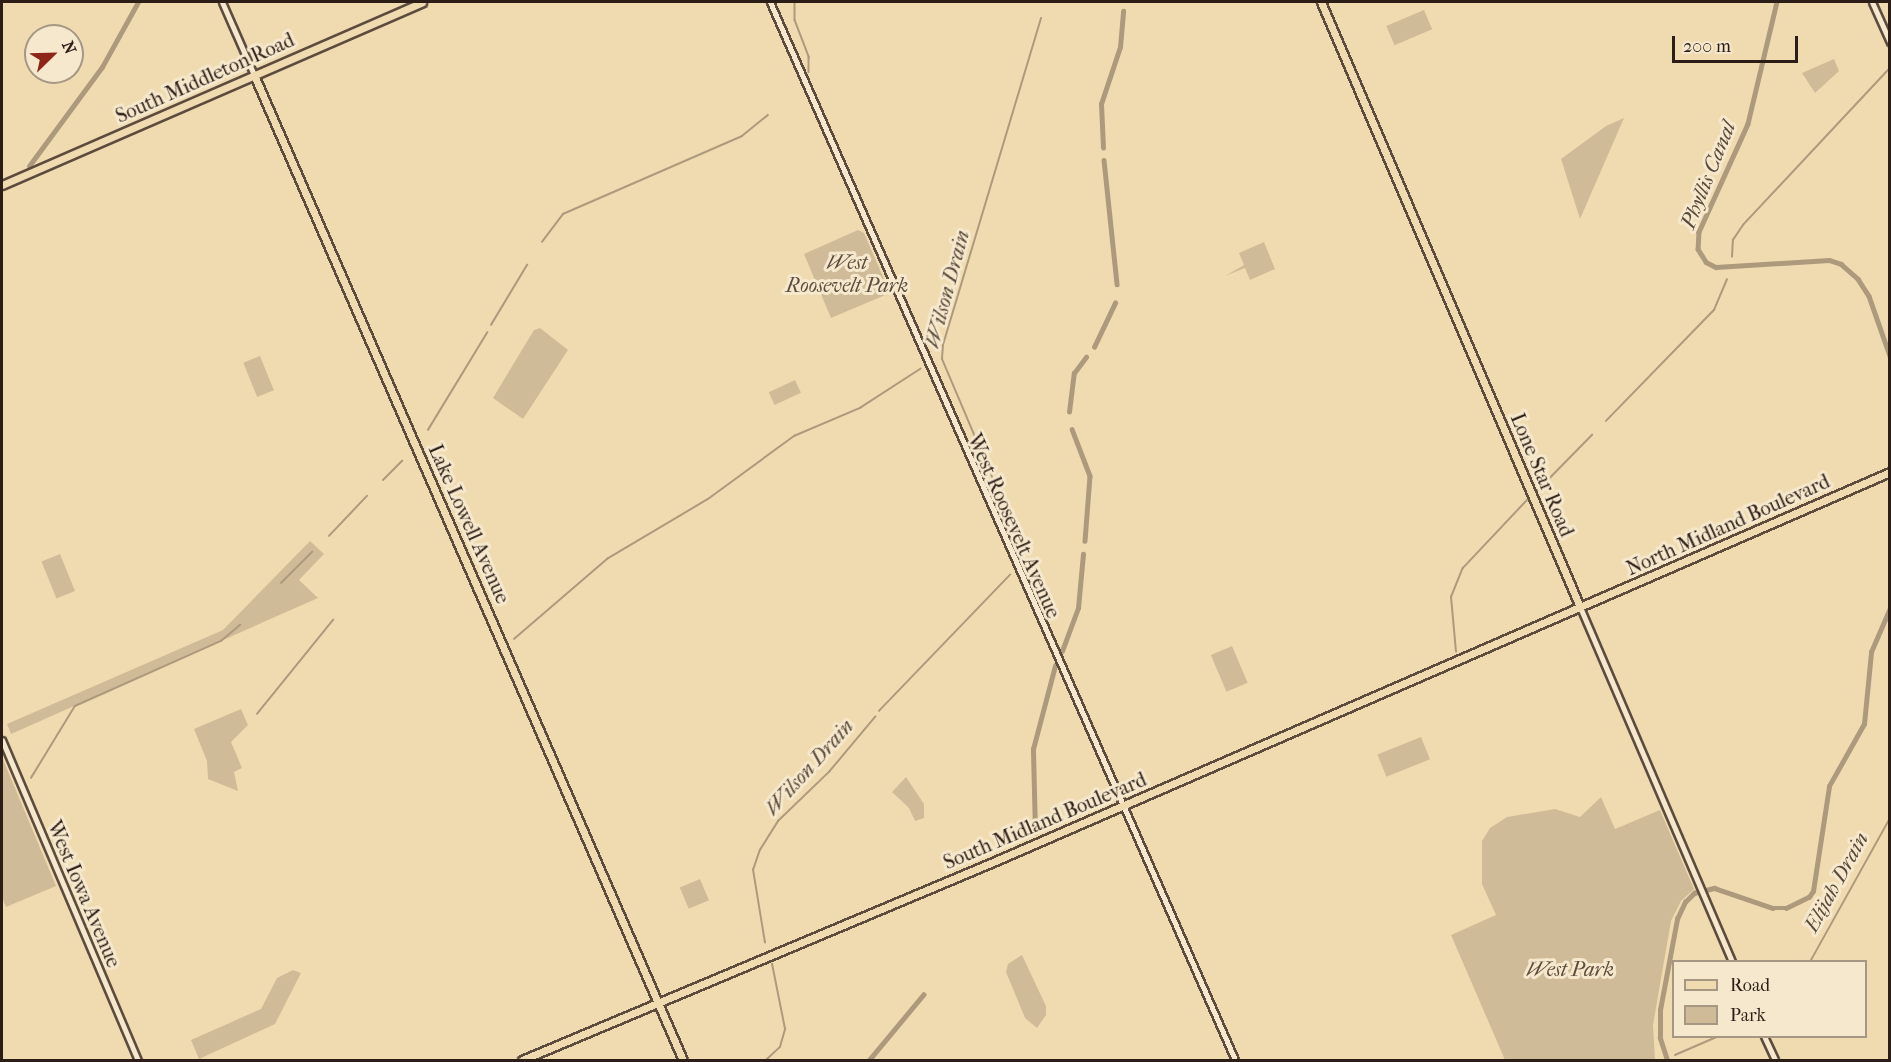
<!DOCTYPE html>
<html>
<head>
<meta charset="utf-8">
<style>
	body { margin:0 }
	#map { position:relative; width:1891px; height:1062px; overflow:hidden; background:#f0dbb1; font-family:"IM FELL French Canon",serif }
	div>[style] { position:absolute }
	.green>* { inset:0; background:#cfbb97; transform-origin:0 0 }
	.stream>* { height:1.5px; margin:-0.75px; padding:0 0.75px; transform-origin:0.75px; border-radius:0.75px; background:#ad9a7d }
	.canal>* { height:4.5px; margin:-2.25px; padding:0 2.25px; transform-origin:2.25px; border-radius:2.25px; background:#ad9a7d }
	.roads { filter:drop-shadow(2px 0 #5d4c3e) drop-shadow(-2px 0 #5d4c3e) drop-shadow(0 2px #5d4c3e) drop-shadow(0 -2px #5d4c3e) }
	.minor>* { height:5px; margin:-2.5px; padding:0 2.5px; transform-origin:2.5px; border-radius:2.5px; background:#f5e8cc }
	.major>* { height:7px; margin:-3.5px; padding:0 3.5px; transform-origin:3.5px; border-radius:3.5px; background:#f0dbb1 }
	span { translate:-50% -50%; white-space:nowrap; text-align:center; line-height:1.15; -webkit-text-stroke:6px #f5e8cc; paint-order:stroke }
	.street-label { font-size:20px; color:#2c1d17 }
	.park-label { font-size:20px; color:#5d4c3d; font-style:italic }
	.water-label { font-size:21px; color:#59493b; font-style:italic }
	.frame { position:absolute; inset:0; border:3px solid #2c1d17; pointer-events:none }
	.legend { position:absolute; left:1672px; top:960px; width:195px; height:78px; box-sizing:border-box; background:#f5e8cc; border:2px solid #a59784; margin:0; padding:8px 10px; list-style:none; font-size:18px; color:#2c1d17 }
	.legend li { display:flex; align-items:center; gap:12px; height:30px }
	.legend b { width:30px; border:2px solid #a59784 }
	.north { position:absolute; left:24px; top:24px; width:60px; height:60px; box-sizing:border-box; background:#f5e8cc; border:2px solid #a59784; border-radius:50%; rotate:67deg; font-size:16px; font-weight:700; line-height:24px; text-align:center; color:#2c1d17 }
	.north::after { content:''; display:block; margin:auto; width:21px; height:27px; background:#8f2418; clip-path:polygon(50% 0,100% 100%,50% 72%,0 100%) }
	.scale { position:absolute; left:1672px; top:36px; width:126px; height:27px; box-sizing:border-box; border:3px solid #2c1d17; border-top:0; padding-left:8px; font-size:18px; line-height:21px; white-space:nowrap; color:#2c1d17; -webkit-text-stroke:4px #f5e8cc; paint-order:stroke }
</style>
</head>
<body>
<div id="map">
	<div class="green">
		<i style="left:1424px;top:10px;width:21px;height:41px;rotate:67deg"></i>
		<i style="clip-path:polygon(1834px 59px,1839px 71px,1815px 93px,1802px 73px)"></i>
		<i style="clip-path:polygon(1624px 118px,1580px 219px,1561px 159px,1606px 126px)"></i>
		<i style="clip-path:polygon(858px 230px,864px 233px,890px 293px,831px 318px,804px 254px)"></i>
		<i style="clip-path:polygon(1264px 242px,1275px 269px,1250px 280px,1245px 268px,1225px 276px,1244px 265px,1239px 253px)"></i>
		<i style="clip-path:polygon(540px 328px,568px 350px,523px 419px,493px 398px,534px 330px)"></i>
		<i style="left:260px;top:356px;width:37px;height:18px;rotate:68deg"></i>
		<i style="left:795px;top:380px;width:14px;height:29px;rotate:65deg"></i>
		<i style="clip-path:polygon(310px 541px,324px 554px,299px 580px,318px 598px,11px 734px,7px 724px,223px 630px)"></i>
		<i style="left:60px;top:554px;width:40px;height:20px;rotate:68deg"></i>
		<i style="left:1232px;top:646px;width:40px;height:23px;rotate:67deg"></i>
		<i style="clip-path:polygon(241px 709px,248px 725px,231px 742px,242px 768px,234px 772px,238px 791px,208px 779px,207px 761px,194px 729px)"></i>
		<i style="left:1421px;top:737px;width:24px;height:47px;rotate:68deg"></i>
		<i style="clip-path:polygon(2px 757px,56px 886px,6px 907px,2px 897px)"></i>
		<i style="clip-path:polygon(906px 777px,924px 804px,924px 818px,915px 821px,909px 808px,892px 792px)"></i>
		<i style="clip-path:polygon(1601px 797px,1615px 829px,1660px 810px,1694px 889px,1681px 901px,1671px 921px,1653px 1025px,1655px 1060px,1505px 1060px,1451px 935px,1496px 915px,1482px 884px,1482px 841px,1490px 828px,1507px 817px,1555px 809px,1580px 817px)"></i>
		<i style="left:700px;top:879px;width:23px;height:22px;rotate:67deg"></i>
		<i style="clip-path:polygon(1022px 955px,1046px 1006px,1046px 1015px,1037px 1028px,1025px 1018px,1006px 972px,1008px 964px)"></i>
		<i style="clip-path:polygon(293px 970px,301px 973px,275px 1024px,199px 1059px,191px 1040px,261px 1009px,277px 978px)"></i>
	</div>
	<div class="stream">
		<i style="left:795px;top:2px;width:18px;rotate:90deg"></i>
		<i style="left:795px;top:20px;width:40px;rotate:69deg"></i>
		<i style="left:809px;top:57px;width:15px;rotate:90deg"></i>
		<i style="left:542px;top:242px;width:35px;rotate:-53deg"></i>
		<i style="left:563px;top:214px;width:195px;rotate:-23.5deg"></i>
		<i style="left:742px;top:136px;width:33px;rotate:-39deg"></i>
		<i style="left:1732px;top:257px;width:17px;rotate:-87deg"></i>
		<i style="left:1733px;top:240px;width:18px;rotate:-56deg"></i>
		<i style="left:1743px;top:225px;width:212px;rotate:-46.9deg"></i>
		<i style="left:491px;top:325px;width:70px;rotate:-59deg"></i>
		<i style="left:1606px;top:421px;width:155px;rotate:-45.8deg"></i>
		<i style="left:1714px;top:310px;width:33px;rotate:-67deg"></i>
		<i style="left:428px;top:430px;width:114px;rotate:-58.7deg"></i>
		<i style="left:383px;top:480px;width:27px;rotate:-45deg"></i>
		<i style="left:1536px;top:492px;width:80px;rotate:-45.5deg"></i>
		<i style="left:329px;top:536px;width:55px;rotate:-46.5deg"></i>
		<i style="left:1021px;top:561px;width:25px;rotate:-99deg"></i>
		<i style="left:1017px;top:536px;width:192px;rotate:-113deg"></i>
		<i style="left:942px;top:359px;width:14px;rotate:-86deg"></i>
		<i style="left:943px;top:345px;width:341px;rotate:-73.3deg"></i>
		<i style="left:281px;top:583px;width:44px;rotate:-45deg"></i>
		<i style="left:514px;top:639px;width:123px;rotate:-40.7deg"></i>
		<i style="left:607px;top:559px;width:117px;rotate:-30.7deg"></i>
		<i style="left:708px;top:499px;width:107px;rotate:-36.2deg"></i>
		<i style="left:794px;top:436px;width:72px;rotate:-23deg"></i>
		<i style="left:860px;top:408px;width:72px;rotate:-33deg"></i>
		<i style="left:1456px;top:652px;width:55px;rotate:-95.2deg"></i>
		<i style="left:1451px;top:597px;width:31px;rotate:-68deg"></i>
		<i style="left:1463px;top:568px;width:96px;rotate:-46.7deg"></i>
		<i style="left:879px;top:711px;width:189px;rotate:-46.1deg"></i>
		<i style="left:257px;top:714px;width:121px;rotate:-51deg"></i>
		<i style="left:31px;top:778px;width:84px;rotate:-58.6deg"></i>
		<i style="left:75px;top:706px;width:160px;rotate:-24deg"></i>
		<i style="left:221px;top:641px;width:25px;rotate:-40deg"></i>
		<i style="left:765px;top:943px;width:74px;rotate:-99.3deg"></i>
		<i style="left:753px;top:870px;width:21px;rotate:-71deg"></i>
		<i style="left:760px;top:850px;width:34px;rotate:-58deg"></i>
		<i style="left:778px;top:821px;width:71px;rotate:-43.9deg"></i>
		<i style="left:829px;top:772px;width:72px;rotate:-50.1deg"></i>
		<i style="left:1810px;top:962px;width:165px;rotate:-60.9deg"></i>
		<i style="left:1675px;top:1055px;width:48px;rotate:-23.4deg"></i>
		<i style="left:766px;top:1060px;width:19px;rotate:-43deg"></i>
		<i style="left:780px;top:1047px;width:19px;rotate:-74deg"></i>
		<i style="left:785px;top:1029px;width:66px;rotate:-101.3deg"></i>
	</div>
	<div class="canal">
		<i style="left:1777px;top:2px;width:125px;rotate:103.4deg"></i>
		<i style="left:1748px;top:124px;width:119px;rotate:114.4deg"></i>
		<i style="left:1699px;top:232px;width:17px;rotate:93deg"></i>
		<i style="left:1698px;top:249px;width:15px;rotate:58deg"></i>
		<i style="left:1706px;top:262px;width:11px;rotate:27deg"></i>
		<i style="left:1716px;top:267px;width:113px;rotate:-3.5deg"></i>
		<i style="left:1829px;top:260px;width:13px;rotate:18deg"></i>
		<i style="left:1841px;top:264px;width:23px;rotate:41deg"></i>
		<i style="left:1858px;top:279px;width:20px;rotate:57deg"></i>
		<i style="left:1869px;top:296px;width:64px;rotate:70.7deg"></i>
		<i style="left:1103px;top:148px;width:44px;rotate:-92.6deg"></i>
		<i style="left:1101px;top:104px;width:60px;rotate:-71.6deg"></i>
		<i style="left:1120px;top:47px;width:36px;rotate:-85deg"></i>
		<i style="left:1104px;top:160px;width:125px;rotate:84deg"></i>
		<i style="left:29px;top:166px;width:123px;rotate:-53.6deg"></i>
		<i style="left:102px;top:67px;width:74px;rotate:-61deg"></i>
		<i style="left:1094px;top:347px;width:49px;rotate:-64.5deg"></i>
		<i style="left:1069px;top:412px;width:39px;rotate:-83deg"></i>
		<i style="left:1074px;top:373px;width:20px;rotate:-53deg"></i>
		<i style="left:1072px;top:429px;width:50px;rotate:69deg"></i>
		<i style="left:1090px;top:476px;width:65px;rotate:94.4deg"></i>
		<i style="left:1062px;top:651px;width:46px;rotate:-69.6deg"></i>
		<i style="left:1078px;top:608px;width:54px;rotate:-84.7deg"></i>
		<i style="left:1035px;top:833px;width:84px;rotate:-91.4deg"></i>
		<i style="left:1033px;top:749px;width:86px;rotate:-75.2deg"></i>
		<i style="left:869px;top:1060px;width:85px;rotate:-50.3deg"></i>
		<i style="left:1667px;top:1060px;width:23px;rotate:-108deg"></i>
		<i style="left:1660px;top:1038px;width:28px;rotate:-90deg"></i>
		<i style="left:1660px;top:1010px;width:93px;rotate:-79.4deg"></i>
		<i style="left:1677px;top:919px;width:19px;rotate:-65deg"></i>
		<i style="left:1685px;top:902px;width:13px;rotate:-45deg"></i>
		<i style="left:1694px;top:893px;width:21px;rotate:-14deg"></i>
		<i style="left:1714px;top:888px;width:62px;rotate:18.7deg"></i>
		<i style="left:1773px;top:908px;width:13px"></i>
		<i style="left:1786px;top:908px;width:25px;rotate:-26deg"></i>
		<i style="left:1809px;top:897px;width:7px;rotate:-56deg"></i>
		<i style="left:1813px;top:891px;width:106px;rotate:-81.3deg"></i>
		<i style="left:1829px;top:786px;width:71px;rotate:-60.6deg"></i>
		<i style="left:1864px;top:724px;width:72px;rotate:-84.4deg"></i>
		<i style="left:1871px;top:652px;width:48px;rotate:-66.6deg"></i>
	</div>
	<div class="roads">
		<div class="minor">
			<i style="left:222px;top:2px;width:80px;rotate:66.3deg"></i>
			<i style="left:770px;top:2px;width:1156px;rotate:66.27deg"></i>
			<i style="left:1872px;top:2px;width:44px;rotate:65.8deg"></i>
			<i style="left:1580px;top:607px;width:386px;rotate:66.8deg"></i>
			<i style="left:2px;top:740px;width:348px;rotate:67deg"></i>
			<i style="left:1764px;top:1036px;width:26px;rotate:65deg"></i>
		</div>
		<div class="major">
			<i style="left:1321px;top:2px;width:658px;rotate:66.82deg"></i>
			<i style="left:254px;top:75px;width:1074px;rotate:66.47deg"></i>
			<i style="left:2px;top:185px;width:458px;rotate:-23.5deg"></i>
			<i style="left:522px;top:1060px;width:511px;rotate:-22.8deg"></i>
			<i style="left:993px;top:862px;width:978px;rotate:-23.5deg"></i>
		</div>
	</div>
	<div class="street-label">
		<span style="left:205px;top:78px;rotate:-24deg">South Middleton Road</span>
		<span style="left:1542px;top:475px;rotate:67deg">Lone Star Road</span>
		<span style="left:469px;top:524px;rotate:66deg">Lake Lowell Avenue</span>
		<span style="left:1728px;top:525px;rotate:-24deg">North Midland Boulevard</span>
		<span style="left:1014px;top:526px;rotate:66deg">West Roosevelt Avenue</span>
		<span style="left:1045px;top:821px;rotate:-23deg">South Midland Boulevard</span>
		<span style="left:84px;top:894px;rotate:67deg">West Iowa Avenue</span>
	</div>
	<div class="park-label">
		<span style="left:847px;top:274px">West<br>Roosevelt Park</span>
		<span style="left:1570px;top:969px">West Park</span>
	</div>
	<div class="water-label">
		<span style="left:1708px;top:175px;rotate:-68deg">Phyllis Canal</span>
		<span style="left:947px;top:289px;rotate:-75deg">Wilson Drain</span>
		<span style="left:809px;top:767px;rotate:-48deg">Wilson Drain</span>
		<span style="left:1836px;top:882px;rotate:-61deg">Elijah Drain</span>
	</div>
	<div class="frame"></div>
	<ul class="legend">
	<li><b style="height:8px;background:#f0dbb1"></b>Road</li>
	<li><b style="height:16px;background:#cfbb97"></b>Park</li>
	</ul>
	<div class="north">N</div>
	<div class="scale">200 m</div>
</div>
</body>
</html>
